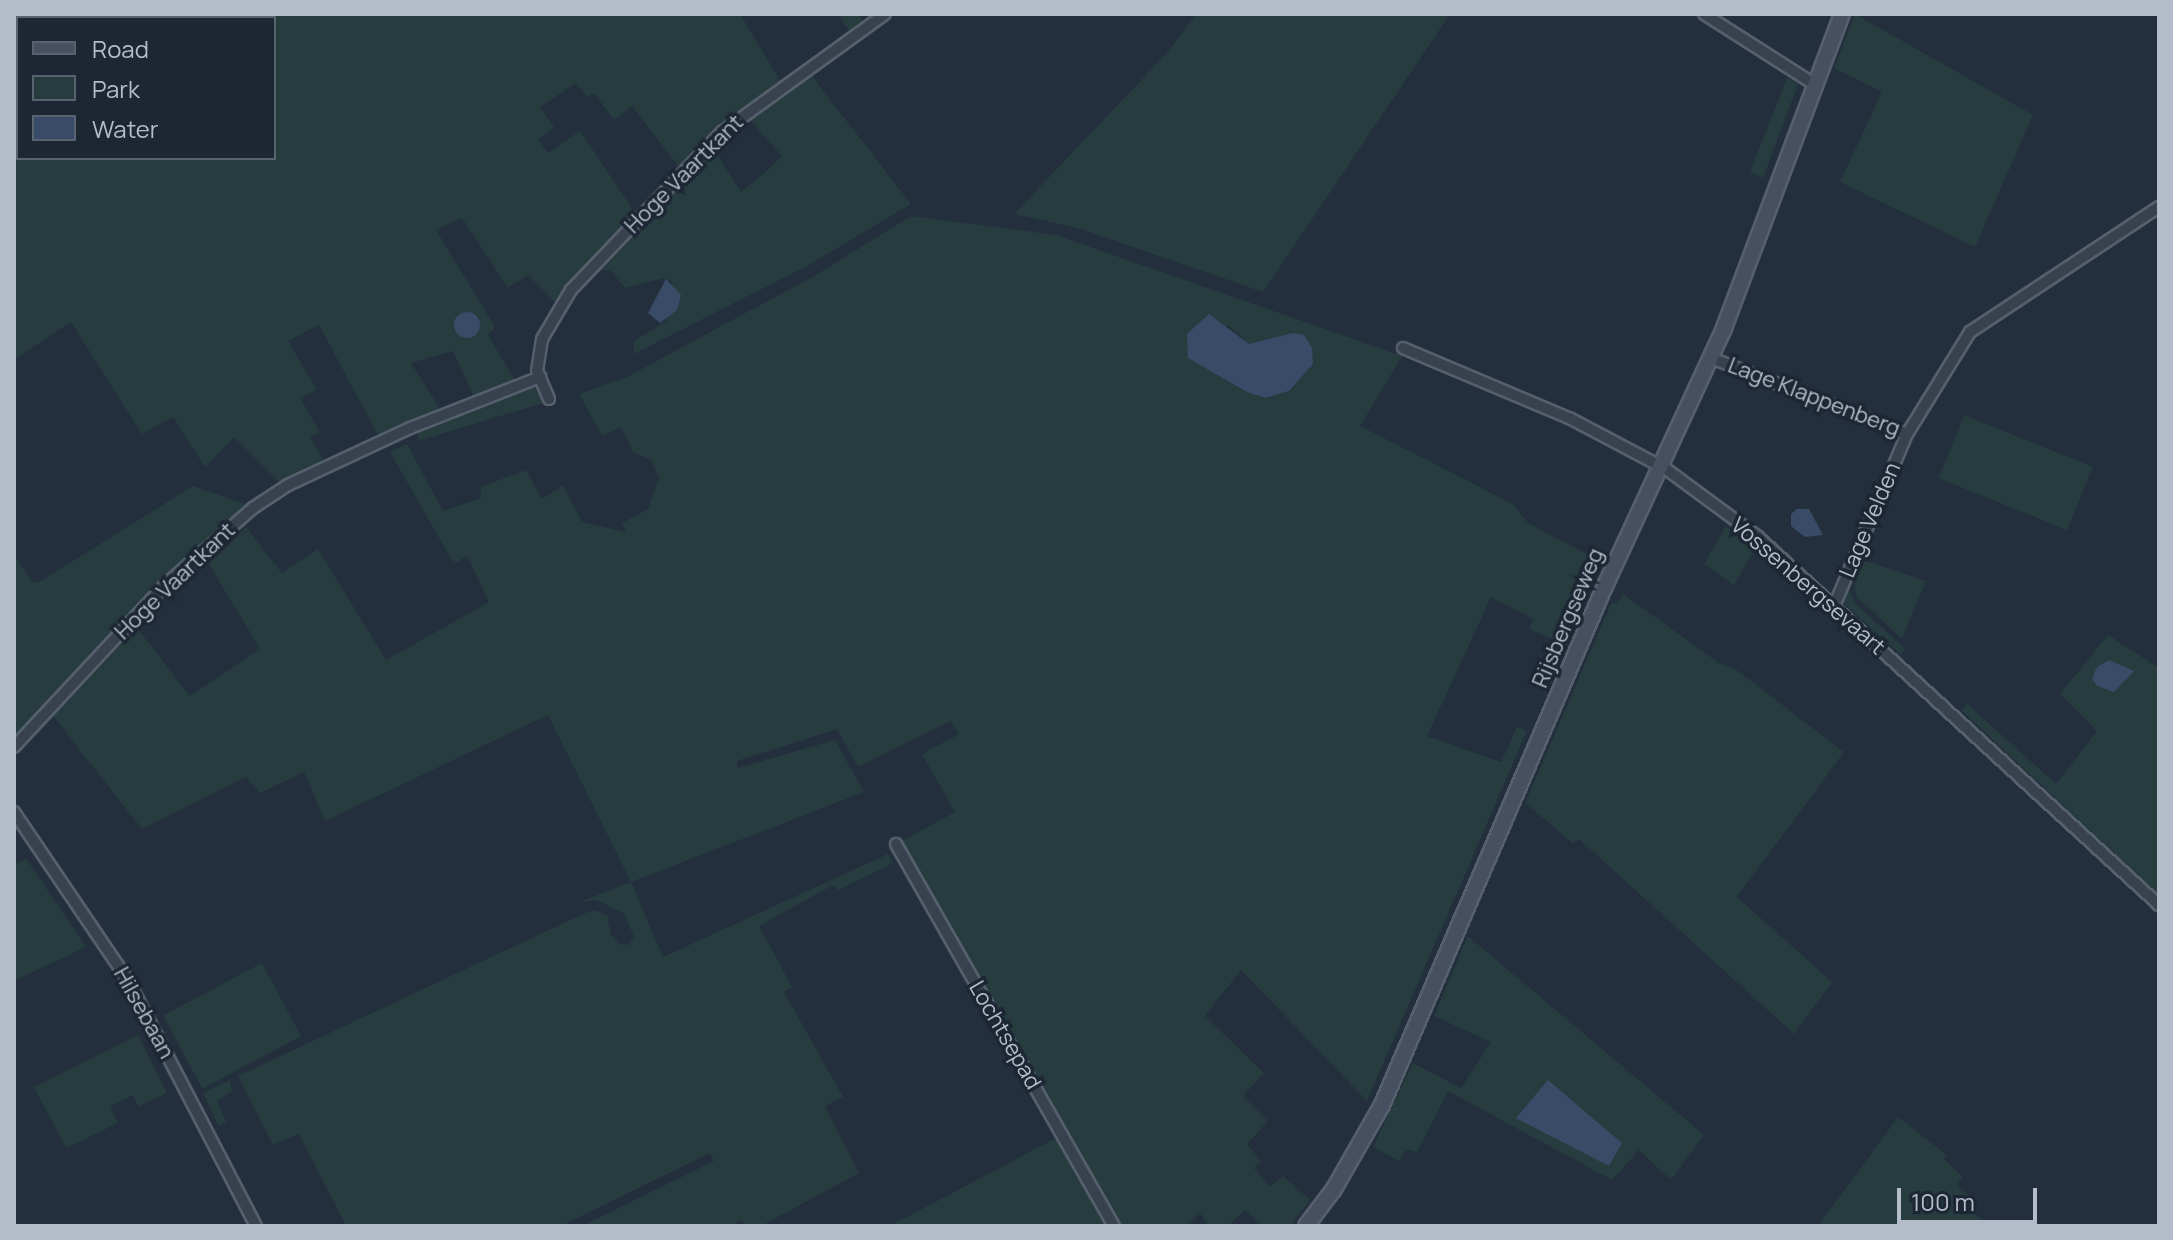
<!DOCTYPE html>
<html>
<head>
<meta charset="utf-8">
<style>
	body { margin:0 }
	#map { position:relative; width:2173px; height:1240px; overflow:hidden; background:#242f3e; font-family:Manrope,sans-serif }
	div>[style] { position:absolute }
	.green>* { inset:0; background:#263c3f; transform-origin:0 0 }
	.water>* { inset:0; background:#394c67 }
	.round { border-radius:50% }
	.roads { filter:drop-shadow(2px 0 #565f6c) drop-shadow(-2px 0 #565f6c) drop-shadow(0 2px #565f6c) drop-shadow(0 -2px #565f6c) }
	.street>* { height:10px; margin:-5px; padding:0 5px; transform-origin:5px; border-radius:5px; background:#38414e }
	.secondary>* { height:14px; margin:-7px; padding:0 7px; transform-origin:7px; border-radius:7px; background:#465061 }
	span { translate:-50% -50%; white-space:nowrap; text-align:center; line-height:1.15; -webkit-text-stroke:7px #1d2633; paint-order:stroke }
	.street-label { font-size:22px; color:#b4bcc9 }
	.frame { position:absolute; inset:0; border:16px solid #b4bcc9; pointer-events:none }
	.legend { position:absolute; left:16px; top:16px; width:260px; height:144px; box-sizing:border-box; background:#1d2633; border:2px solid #59626f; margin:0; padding:10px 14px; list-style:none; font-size:24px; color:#b4bcc9 }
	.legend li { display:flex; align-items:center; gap:16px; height:40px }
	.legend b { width:40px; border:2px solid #59626f }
	.scale { position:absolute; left:1897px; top:1188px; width:140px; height:36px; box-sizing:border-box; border:4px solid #b4bcc9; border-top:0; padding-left:10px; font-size:24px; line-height:28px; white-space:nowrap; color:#b4bcc9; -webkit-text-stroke:6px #1d2633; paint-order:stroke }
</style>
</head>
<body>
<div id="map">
	<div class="green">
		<i style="clip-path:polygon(evenodd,14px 14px,740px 14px,781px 82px,729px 119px,679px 167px,632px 106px,614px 120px,594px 93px,587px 97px,576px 83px,540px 107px,554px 127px,538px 139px,548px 153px,580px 131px,636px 214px,555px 302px,528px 275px,508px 288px,462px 218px,436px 230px,495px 327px,488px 335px,516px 382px,474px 397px,453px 351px,411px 363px,440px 409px,378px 435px,319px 325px,288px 341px,317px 390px,300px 398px,320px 432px,310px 437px,324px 461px,282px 485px,234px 437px,205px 467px,173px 417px,142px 434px,71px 322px,14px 360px,14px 14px,18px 18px,274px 18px,274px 158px,18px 158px,18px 18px)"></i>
		<i style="clip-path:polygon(838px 14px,858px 14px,864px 23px,850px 32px)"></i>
		<i style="clip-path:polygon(1196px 14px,1450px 14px,1263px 292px,1078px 228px,1014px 214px,1166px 54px)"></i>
		<i style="clip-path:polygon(1855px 14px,2033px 115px,1975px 247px,1840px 182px,1882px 92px,1834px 68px)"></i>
		<i style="clip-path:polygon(811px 75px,911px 204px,807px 266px,634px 354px,634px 341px,666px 321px,672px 281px,663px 278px,625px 288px,611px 271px,602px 270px,714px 150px,741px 192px,769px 169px,782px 156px,750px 120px)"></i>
		<i style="clip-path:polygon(1787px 78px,1798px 84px,1763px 178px,1750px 172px)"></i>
		<i style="clip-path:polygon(evenodd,911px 216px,1056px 235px,1402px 356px,1360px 426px,1513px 504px,1528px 523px,1594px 558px,1586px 584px,1589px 590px,1565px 644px,1529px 629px,1533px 619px,1491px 597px,1427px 736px,1501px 762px,1517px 727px,1527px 731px,1367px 1101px,1241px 970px,1205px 1016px,1264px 1073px,1243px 1096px,1268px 1121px,1247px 1144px,1261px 1161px,1254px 1168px,1270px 1187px,1283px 1176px,1310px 1200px,1290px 1226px,1263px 1226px,1245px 1210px,1228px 1226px,1209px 1226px,1200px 1213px,1187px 1226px,1116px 1226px,900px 842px,955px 812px,922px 754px,959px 734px,951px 721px,858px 767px,837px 729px,737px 761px,738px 768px,835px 740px,864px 792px,631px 882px,663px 957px,888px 854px,893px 863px,838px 890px,833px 885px,759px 926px,792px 987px,784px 992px,843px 1097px,825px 1106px,859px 1173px,761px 1226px,745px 1226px,742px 1220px,730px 1226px,582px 1226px,714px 1161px,710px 1153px,561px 1226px,346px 1226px,299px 1134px,273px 1145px,238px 1076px,585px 913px,595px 910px,607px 915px,611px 935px,619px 944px,627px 945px,634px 937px,624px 913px,596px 900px,580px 902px,631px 882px,548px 715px,325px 821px,304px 772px,260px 793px,246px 777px,142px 829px,53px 716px,137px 628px,190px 696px,260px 649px,207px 561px,246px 527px,282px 573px,318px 549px,386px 660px,489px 602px,467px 556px,454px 564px,390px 452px,407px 444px,443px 511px,481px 498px,481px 487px,526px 470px,542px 499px,563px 485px,582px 522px,626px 532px,622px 523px,648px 509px,659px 478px,651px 460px,634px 453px,621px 427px,602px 436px,579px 394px,627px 377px,816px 275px,911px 216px,1227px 324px,1249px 344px,1293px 333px,1289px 391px,1264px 398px,1223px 377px,1227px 324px)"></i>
		<i style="clip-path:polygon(541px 381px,550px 401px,418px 441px,418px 431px)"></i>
		<i style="left:1964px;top:415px;width:139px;height:68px;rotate:22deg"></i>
		<i style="clip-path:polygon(193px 486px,250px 506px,143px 600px,14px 738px,14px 555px,33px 583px,41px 581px)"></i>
		<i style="clip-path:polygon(1726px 526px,1755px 549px,1734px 585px,1704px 564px)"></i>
		<i style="clip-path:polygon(1863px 560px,1926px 581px,1902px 639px,1856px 596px,1854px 583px)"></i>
		<i style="clip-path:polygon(1848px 587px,1855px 603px,1906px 650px,1900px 654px,1842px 602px)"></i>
		<i style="clip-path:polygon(1623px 594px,1719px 663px,1738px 671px,1844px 752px,1737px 897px,1832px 982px,1794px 1034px,1579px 839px,1573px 843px,1525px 803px,1612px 602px,1617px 604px)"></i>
		<i style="clip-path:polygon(2108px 635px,2159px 668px,2159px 895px,1961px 710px,1967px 704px,2056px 784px,2097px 731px,2060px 694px)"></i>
		<i style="clip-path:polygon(26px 858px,86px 947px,14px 981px,14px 866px)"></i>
		<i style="clip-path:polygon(evenodd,1468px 936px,1704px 1135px,1671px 1180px,1639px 1150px,1612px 1180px,1448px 1091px,1417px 1152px,1406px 1149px,1399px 1161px,1373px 1147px,1413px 1063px,1461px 1088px,1491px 1042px,1434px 1016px,1468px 936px,1516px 1117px,1622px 1142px,1622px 1143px,1609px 1166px,1516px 1117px)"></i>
		<i style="left:262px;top:963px;width:83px;height:112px;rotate:62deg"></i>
		<i style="clip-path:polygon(138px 1035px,167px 1093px,138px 1107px,133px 1095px,110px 1106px,118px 1123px,66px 1148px,34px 1087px)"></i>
		<i style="clip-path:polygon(230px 1080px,232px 1091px,217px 1101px,226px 1122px,219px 1127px,203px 1093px)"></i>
		<i style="clip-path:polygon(1898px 1117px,1947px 1155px,1944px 1159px,1963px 1177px,1956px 1184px,1974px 1200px,1969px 1209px,1989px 1226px,1818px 1226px)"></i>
		<i style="clip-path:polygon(1058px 1137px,1107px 1226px,890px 1226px)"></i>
	</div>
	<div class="water">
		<i style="clip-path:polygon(666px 279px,681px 295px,677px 310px,660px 323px,648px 313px)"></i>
		<i class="round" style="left:454px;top:312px;width:26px;height:26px"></i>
		<i style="clip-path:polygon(1209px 314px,1249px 344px,1293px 333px,1304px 335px,1312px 348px,1313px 364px,1289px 391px,1265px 398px,1247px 392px,1188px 358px,1187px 334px)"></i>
		<i style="clip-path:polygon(1797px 509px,1809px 509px,1823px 535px,1805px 537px,1791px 526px,1791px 514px)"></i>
		<i style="clip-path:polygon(2109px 660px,2134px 671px,2114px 692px,2097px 686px,2092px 678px,2097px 667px)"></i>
		<i style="clip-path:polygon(1548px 1080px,1622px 1143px,1609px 1166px,1516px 1118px)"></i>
	</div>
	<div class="roads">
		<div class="street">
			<i style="left:1704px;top:14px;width:130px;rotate:32.5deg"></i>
			<i style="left:1403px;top:348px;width:182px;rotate:22.9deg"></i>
			<i style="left:1571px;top:419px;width:107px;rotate:27.8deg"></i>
			<i style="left:1666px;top:469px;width:113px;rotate:36.4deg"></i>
			<i style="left:1757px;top:536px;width:546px;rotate:42.55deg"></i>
			<i style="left:1711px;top:358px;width:210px;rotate:21.2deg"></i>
			<i style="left:549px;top:399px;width:30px;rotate:-113deg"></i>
			<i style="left:537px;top:371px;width:32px;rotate:-81deg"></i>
			<i style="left:542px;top:339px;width:57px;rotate:-59.4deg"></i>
			<i style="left:571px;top:290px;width:219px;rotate:-46.3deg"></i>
			<i style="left:722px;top:132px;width:201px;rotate:-35.9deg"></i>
			<i style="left:1834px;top:606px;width:187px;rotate:-67deg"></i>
			<i style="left:1907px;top:434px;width:120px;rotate:-58.3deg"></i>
			<i style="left:1970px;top:332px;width:227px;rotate:-33.5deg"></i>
			<i style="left:14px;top:747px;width:221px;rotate:-47deg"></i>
			<i style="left:165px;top:585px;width:117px;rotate:-41.2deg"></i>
			<i style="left:253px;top:508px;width:42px;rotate:-33.3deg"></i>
			<i style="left:288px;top:485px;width:135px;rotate:-25deg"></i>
			<i style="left:410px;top:428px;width:140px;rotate:-21.4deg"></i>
			<i style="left:14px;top:812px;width:205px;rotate:55.9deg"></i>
			<i style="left:129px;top:982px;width:275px;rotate:62.5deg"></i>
			<i style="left:896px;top:844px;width:440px;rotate:60.3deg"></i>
		</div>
		<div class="secondary">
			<i style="left:1306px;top:1226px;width:46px;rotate:-52.9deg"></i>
			<i style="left:1334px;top:1189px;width:97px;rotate:-60.3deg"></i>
			<i style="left:1382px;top:1105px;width:565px;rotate:-66.75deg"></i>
			<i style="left:1605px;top:586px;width:284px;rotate:-65.2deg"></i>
			<i style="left:1724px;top:328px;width:335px;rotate:-69.4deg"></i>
		</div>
	</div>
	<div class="street-label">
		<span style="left:684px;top:174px;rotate:-45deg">Hoge Vaartkant</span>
		<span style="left:1814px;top:397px;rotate:21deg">Lage Klappenberg</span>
		<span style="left:1870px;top:520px;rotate:-67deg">Lage Velden</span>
		<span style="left:175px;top:581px;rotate:-44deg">Hoge Vaartkant</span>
		<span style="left:1808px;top:586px;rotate:41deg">Vossenbergsevaart</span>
		<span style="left:1568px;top:618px;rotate:-67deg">Rijsbergseweg</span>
		<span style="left:144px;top:1013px;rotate:61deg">Hilsebaan</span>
		<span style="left:1005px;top:1035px;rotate:60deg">Lochtsepad</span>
	</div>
	<div class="frame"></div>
	<ul class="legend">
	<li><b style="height:10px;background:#465061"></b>Road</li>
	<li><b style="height:22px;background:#263c3f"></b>Park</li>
	<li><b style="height:22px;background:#394c67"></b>Water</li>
	</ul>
	<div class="scale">100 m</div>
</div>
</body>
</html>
